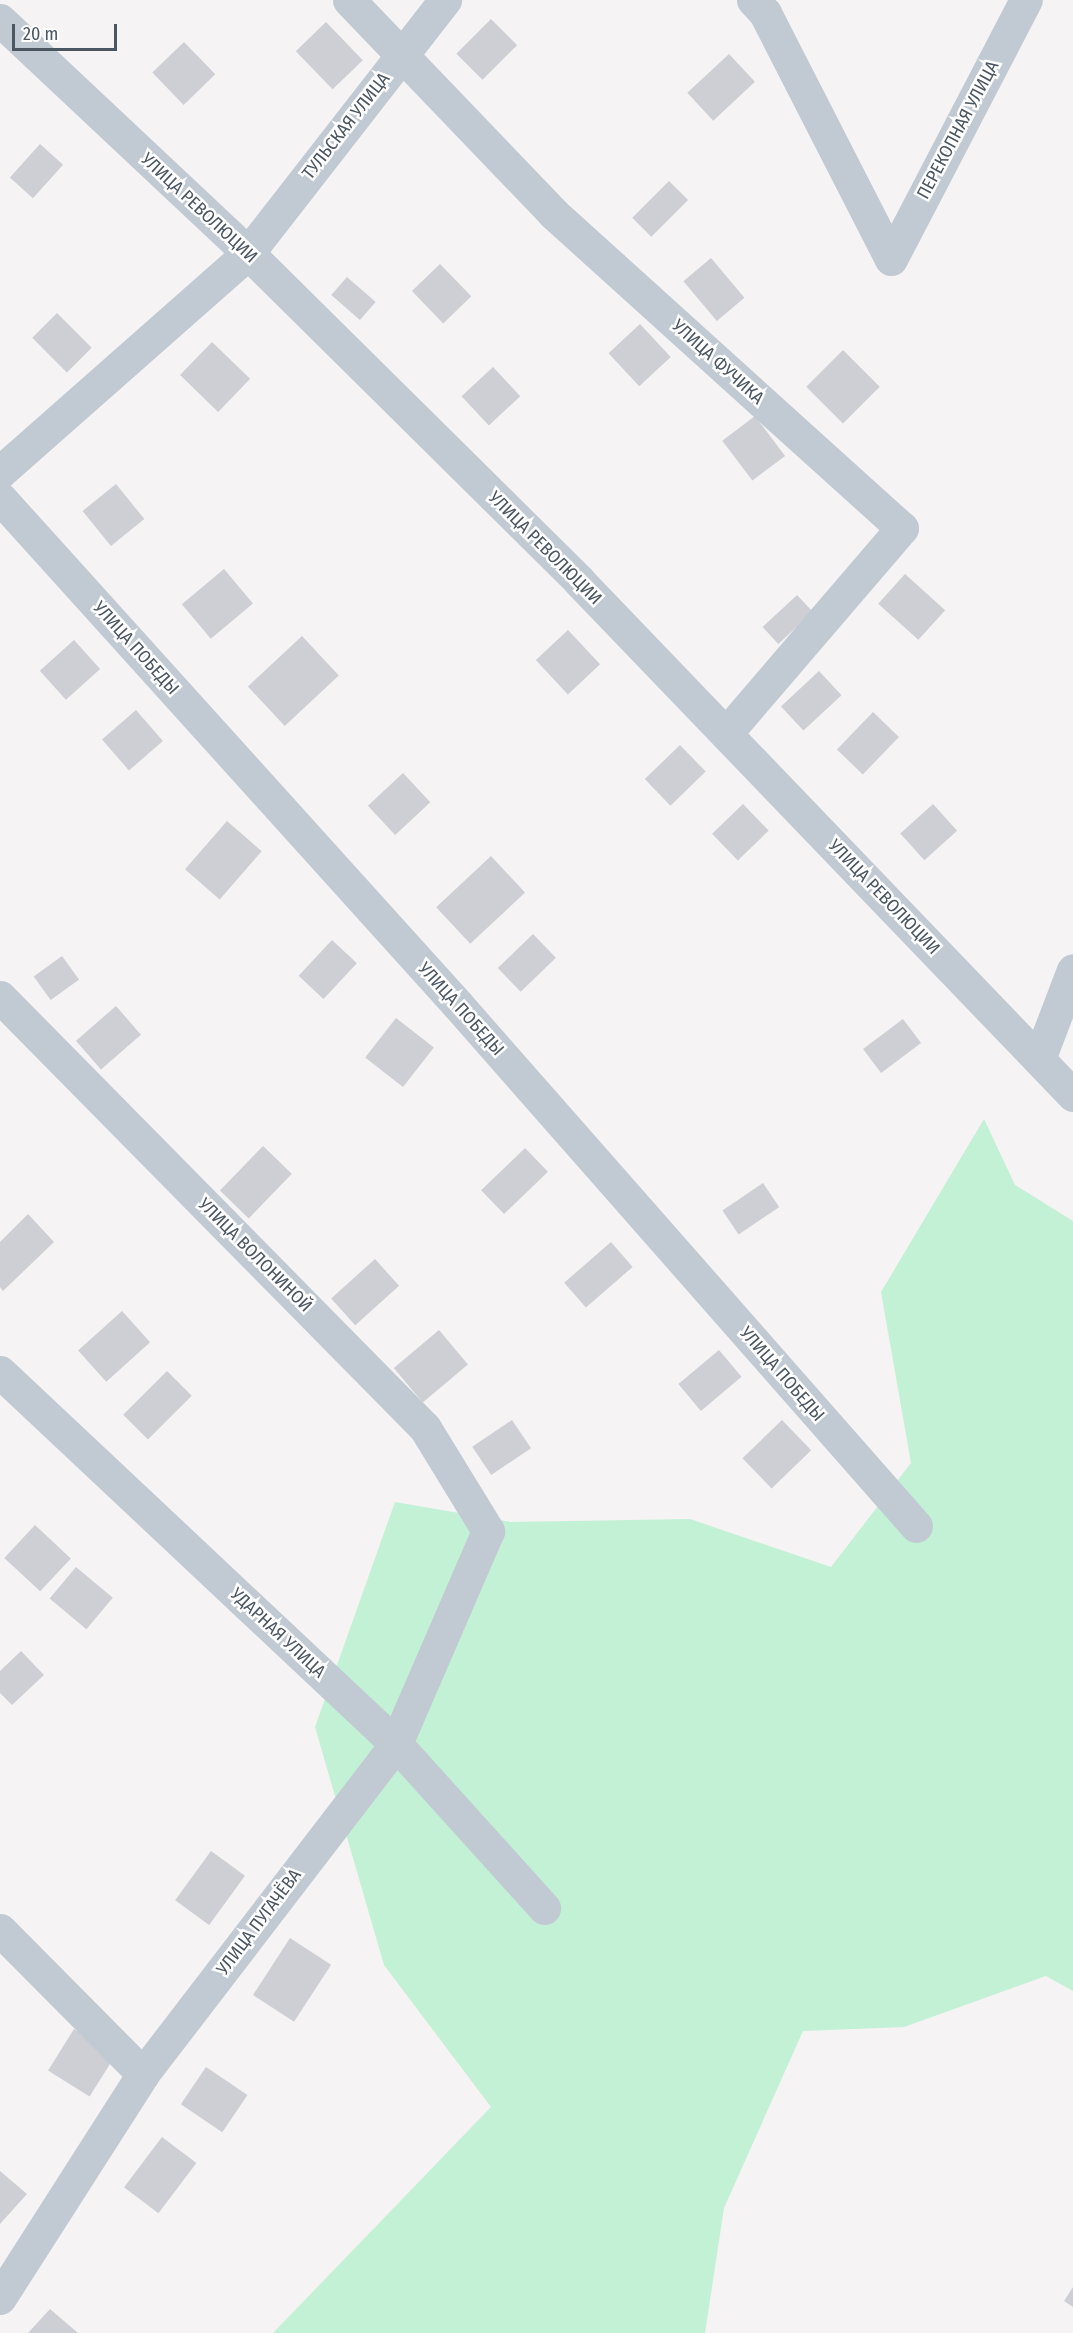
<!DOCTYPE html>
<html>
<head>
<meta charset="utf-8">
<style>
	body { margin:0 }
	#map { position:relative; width:1073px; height:2333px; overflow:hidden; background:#f5f3f3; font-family:"Fira Sans Condensed",sans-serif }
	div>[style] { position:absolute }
	.green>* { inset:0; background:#c3f1d5 }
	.building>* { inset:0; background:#cdcfd5; transform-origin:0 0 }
	.minor>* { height:33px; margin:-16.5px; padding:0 16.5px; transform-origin:16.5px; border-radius:16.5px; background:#c1cad2 }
	.tertiary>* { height:33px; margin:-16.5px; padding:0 16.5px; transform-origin:16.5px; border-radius:16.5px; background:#c1cad2 }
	span { translate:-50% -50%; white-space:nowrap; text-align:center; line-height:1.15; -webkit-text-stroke:5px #fff; paint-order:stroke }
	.street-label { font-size:18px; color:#4a5661 }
	.scale { position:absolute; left:12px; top:24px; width:105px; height:27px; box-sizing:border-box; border:3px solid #4a5661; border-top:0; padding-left:8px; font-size:18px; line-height:21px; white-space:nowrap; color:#4a5661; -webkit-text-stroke:4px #fff; paint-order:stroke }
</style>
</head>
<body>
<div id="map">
	<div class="green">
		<i style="clip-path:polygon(984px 1119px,1015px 1185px,1073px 1221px,1073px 1991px,1046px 1976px,904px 2027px,803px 2031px,724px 2208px,705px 2333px,273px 2333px,491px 2107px,384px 1965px,315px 1727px,395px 1502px,511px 1522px,690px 1519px,831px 1567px,911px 1463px,881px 1292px)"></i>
	</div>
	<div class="building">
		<i style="left:491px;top:19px;width:37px;height:49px;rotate:45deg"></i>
		<i style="left:326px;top:22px;width:53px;height:42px;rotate:46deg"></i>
		<i style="left:184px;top:42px;width:45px;height:44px;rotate:46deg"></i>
		<i style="left:729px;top:54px;width:38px;height:57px;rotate:47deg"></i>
		<i style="left:40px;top:144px;width:31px;height:45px;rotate:42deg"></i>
		<i style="left:669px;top:181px;width:27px;height:52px;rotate:45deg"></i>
		<i style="left:711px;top:258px;width:52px;height:36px;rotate:50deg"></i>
		<i style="left:440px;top:264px;width:45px;height:39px;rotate:46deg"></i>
		<i style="left:347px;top:277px;width:38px;height:24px;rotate:41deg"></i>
		<i style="left:57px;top:313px;width:49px;height:35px;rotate:45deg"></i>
		<i style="left:640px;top:324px;width:45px;height:43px;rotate:47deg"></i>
		<i style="left:212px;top:342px;width:53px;height:46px;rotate:44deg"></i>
		<i style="left:843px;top:350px;width:52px;height:52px;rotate:45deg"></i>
		<i style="left:493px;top:367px;width:40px;height:43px;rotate:47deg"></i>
		<i style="left:755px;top:416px;width:50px;height:41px;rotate:53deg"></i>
		<i style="left:116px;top:484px;width:45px;height:43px;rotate:51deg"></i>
		<i style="left:224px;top:569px;width:45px;height:55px;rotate:50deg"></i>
		<i style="left:905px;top:574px;width:54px;height:40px;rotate:42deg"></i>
		<i style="left:797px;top:595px;width:23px;height:47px;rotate:47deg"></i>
		<i style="left:568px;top:630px;width:47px;height:44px;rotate:47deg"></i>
		<i style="left:302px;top:636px;width:54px;height:74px;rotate:47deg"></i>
		<i style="left:74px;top:640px;width:39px;height:46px;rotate:48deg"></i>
		<i style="left:819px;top:671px;width:33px;height:52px;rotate:47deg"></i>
		<i style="left:136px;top:710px;width:41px;height:45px;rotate:49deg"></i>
		<i style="left:873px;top:712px;width:36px;height:52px;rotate:44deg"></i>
		<i style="left:680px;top:745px;width:37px;height:49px;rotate:46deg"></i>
		<i style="left:403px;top:773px;width:40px;height:48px;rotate:47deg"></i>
		<i style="left:743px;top:804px;width:37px;height:43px;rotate:46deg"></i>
		<i style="left:933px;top:804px;width:36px;height:44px;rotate:48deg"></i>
		<i style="left:227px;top:821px;width:46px;height:64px;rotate:41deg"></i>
		<i style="left:491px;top:856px;width:50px;height:75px;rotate:47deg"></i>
		<i style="left:533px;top:934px;width:33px;height:49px;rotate:46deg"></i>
		<i style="left:332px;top:940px;width:34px;height:49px;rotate:43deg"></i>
		<i style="left:62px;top:956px;width:29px;height:35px;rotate:54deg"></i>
		<i style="left:116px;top:1006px;width:38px;height:53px;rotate:49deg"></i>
		<i style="left:396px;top:1018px;width:48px;height:50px;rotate:38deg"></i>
		<i style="left:903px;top:1019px;width:30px;height:50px;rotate:53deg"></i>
		<i style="left:263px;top:1146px;width:40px;height:62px;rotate:44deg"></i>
		<i style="left:525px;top:1148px;width:33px;height:61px;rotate:46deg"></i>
		<i style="left:763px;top:1183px;width:29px;height:49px;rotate:56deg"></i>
		<i style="clip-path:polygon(28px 1214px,54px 1242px,3px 1291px,0 1287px,0 1242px)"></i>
		<i style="left:611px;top:1242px;width:33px;height:62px;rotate:49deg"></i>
		<i style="left:375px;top:1259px;width:36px;height:59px;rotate:48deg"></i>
		<i style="left:122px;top:1311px;width:42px;height:59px;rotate:48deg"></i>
		<i style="left:439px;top:1330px;width:45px;height:59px;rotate:50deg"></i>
		<i style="left:719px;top:1350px;width:35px;height:53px;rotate:50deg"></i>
		<i style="left:167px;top:1371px;width:35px;height:62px;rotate:45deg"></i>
		<i style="left:512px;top:1420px;width:34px;height:48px;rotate:56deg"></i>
		<i style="left:782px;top:1420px;width:42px;height:55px;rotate:46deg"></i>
		<i style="left:35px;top:1525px;width:49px;height:45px;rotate:43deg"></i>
		<i style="left:76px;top:1567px;width:48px;height:41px;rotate:40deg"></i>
		<i style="clip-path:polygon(21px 1651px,44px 1675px,12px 1705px,0 1693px,0 1671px)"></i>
		<i style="left:211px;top:1851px;width:42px;height:61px;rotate:36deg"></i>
		<i style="left:290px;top:1938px;width:49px;height:68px;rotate:33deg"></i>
		<i style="left:74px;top:2029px;width:49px;height:49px;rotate:32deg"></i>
		<i style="left:206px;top:2067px;width:50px;height:45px;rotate:34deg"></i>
		<i style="left:162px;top:2137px;width:43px;height:63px;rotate:37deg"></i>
		<i style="clip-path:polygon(0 2171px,27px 2194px,0 2224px)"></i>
		<i style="clip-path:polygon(1073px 2287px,1073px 2307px,1064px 2301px)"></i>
		<i style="clip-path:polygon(50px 2309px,78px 2333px,28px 2333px)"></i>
	</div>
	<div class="minor">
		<i style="left:349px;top:0;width:295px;rotate:46.2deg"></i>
		<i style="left:553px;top:213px;width:470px;rotate:42.1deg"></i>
		<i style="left:902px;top:528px;width:270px;rotate:130.6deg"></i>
		<i style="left:753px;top:0;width:18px;rotate:47deg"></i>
		<i style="left:765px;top:13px;width:276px;rotate:62.9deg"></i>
		<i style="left:891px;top:259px;width:292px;rotate:-62.5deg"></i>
		<i style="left:0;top:472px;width:331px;rotate:-41.4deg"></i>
		<i style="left:248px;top:253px;width:321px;rotate:-52.1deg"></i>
		<i style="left:0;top:498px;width:682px;rotate:47.91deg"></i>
		<i style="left:457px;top:1004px;width:695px;rotate:48.67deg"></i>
		<i style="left:0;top:997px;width:605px;rotate:45.4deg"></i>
		<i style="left:425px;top:1428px;width:121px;rotate:58.5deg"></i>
		<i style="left:488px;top:1531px;width:232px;rotate:113.4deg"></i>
		<i style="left:396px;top:1744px;width:416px;rotate:127.5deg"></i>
		<i style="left:143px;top:2074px;width:266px;rotate:122.6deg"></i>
		<i style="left:1039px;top:1059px;width:95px;rotate:-69.1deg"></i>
		<i style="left:0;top:1372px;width:543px;rotate:43.21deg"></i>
		<i style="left:396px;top:1744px;width:221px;rotate:47.9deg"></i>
		<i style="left:0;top:1930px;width:203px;rotate:45.2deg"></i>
	</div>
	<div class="tertiary">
		<i style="left:0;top:20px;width:340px;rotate:43.2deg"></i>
		<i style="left:248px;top:253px;width:466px;rotate:44.7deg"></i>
		<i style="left:579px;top:581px;width:713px;rotate:46.14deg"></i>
	</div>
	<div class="street-label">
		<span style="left:346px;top:126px;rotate:-52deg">ТУЛЬСКАЯ УЛИЦА</span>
		<span style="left:958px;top:130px;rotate:-62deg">ПЕРЕКОПНАЯ УЛИЦА</span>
		<span style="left:199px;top:208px;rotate:43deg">УЛИЦА РЕВОЛЮЦИИ</span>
		<span style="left:718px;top:362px;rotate:42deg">УЛИЦА ФУЧИКА</span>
		<span style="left:545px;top:548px;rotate:45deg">УЛИЦА РЕВОЛЮЦИИ</span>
		<span style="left:136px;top:648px;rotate:48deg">УЛИЦА ПОБЕДЫ</span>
		<span style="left:884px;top:897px;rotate:46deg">УЛИЦА РЕВОЛЮЦИИ</span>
		<span style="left:461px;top:1009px;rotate:48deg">УЛИЦА ПОБЕДЫ</span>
		<span style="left:255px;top:1255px;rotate:45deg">УЛИЦА ВОЛОНИНОЙ</span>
		<span style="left:782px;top:1374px;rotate:49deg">УЛИЦА ПОБЕДЫ</span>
		<span style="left:278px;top:1633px;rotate:43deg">УДАРНАЯ УЛИЦА</span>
		<span style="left:259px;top:1922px;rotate:-53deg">УЛИЦА ПУГАЧЁВА</span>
	</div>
	<div class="scale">20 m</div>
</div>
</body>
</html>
